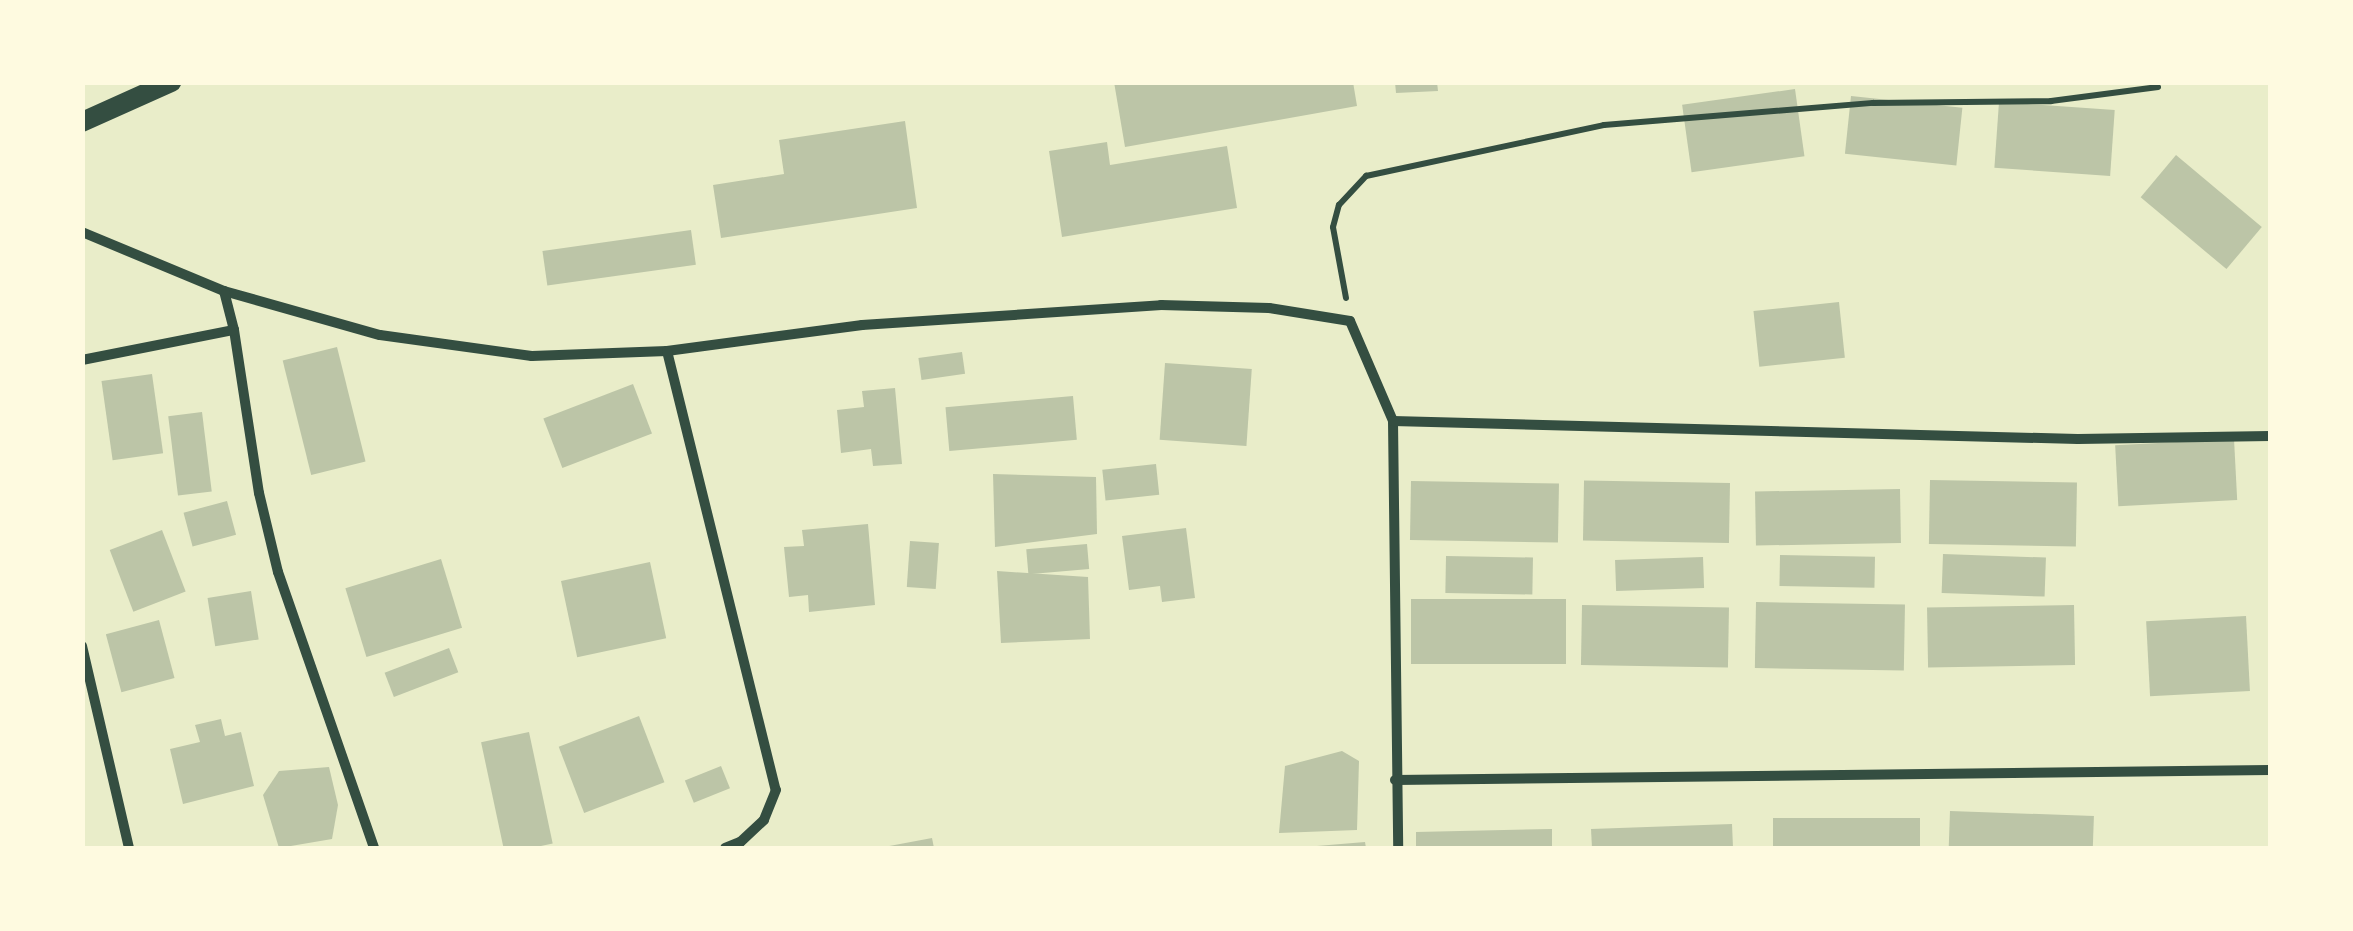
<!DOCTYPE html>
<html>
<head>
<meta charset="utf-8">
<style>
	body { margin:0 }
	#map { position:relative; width:2353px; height:931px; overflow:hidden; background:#e9edc9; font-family:"PT Sans Narrow",sans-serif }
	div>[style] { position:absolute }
	.building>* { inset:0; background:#bcc5a7; transform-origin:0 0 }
	.path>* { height:6px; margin:-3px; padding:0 3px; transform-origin:3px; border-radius:3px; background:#344e41 }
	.minor>* { height:10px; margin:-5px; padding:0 5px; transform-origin:5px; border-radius:5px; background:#344e41 }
	.secondary>* { height:20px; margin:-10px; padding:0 10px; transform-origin:10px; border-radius:10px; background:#344e41 }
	span { translate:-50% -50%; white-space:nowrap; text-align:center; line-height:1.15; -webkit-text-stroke:9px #fefae0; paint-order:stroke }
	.frame { position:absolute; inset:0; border:85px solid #fefae0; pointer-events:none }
</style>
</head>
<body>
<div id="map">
	<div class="building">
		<i style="clip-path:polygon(1114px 82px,1353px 82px,1357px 106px,1125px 147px)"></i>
		<i style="clip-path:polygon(1395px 82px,1437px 82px,1438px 91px,1396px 93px)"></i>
		<i style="left:1795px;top:89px;width:68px;height:114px;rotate:82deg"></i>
		<i style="left:1851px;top:96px;width:112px;height:58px;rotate:6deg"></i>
		<i style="left:1999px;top:102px;width:116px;height:66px;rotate:4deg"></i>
		<i style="clip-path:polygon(905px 121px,917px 208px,721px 238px,713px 185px,784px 174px,779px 140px)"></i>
		<i style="clip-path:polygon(1107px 142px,1110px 165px,1227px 146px,1237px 208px,1062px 237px,1049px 151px)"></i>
		<i style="left:2176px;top:155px;width:112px;height:55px;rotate:40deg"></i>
		<i style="left:691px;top:230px;width:35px;height:150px;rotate:82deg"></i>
		<i style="left:1839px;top:302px;width:56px;height:86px;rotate:84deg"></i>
		<i style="left:337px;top:347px;width:118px;height:56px;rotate:76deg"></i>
		<i style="left:962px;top:352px;width:22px;height:44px;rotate:82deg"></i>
		<i style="left:1165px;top:363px;width:87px;height:77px;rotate:4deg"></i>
		<i style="left:152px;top:374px;width:80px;height:51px;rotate:82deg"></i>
		<i style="left:633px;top:384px;width:53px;height:96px;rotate:69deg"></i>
		<i style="clip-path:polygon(895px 388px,902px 464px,873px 466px,871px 449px,841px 453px,837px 410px,864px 407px,862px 391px)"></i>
		<i style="left:1073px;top:396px;width:44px;height:128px;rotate:85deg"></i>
		<i style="left:202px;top:412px;width:80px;height:34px;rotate:83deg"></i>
		<i style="left:2234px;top:439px;width:61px;height:119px;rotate:87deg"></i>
		<i style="left:1156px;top:464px;width:31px;height:54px;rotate:84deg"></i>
		<i style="clip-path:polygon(993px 474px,1096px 477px,1097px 534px,995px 547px)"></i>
		<i style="left:1930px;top:480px;width:147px;height:64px;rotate:1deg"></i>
		<i style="left:1411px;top:481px;width:148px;height:59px;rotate:1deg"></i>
		<i style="left:1730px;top:483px;width:60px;height:146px;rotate:91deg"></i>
		<i style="left:1900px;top:489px;width:54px;height:145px;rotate:89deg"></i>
		<i style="left:227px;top:501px;width:35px;height:45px;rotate:75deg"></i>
		<i style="clip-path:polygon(868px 524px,875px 605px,809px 612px,808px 595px,789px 597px,784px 547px,804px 546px,802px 530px)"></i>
		<i style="clip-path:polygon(1186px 528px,1195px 598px,1162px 602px,1160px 586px,1129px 590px,1122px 536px)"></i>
		<i style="left:162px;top:530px;width:66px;height:56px;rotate:69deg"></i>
		<i style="left:910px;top:541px;width:29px;height:46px;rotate:4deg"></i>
		<i style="left:1087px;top:544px;width:25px;height:61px;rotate:85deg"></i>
		<i style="left:1943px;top:554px;width:103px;height:39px;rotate:2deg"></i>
		<i style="left:1780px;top:555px;width:95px;height:31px;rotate:1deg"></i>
		<i style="left:1446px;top:556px;width:87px;height:37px;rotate:1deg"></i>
		<i style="left:1703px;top:557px;width:31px;height:88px;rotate:88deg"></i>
		<i style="left:441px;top:559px;width:72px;height:100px;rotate:73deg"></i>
		<i style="left:650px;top:562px;width:78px;height:91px;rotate:78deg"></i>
		<i style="clip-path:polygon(997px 571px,1088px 577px,1090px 639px,1001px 643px)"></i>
		<i style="left:251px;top:591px;width:49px;height:44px;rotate:81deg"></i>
		<i style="left:1411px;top:599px;width:155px;height:65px"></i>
		<i style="left:1756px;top:602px;width:149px;height:66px;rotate:1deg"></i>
		<i style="left:1582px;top:605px;width:147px;height:60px;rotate:1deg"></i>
		<i style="left:2074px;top:605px;width:60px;height:147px;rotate:89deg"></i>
		<i style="left:2246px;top:616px;width:75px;height:100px;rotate:87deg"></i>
		<i style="left:159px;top:620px;width:60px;height:55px;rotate:75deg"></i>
		<i style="left:449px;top:648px;width:26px;height:69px;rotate:69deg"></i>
		<i style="left:639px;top:716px;width:71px;height:86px;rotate:69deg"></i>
		<i style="clip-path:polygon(221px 719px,225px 736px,241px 732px,254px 786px,183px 804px,170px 749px,200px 742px,195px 725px)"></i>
		<i style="left:529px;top:732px;width:114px;height:49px;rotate:78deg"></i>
		<i style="clip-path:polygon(1342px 751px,1359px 761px,1357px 830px,1279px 833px,1285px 766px)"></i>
		<i style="left:721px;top:766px;width:24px;height:39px;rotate:68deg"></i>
		<i style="clip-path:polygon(329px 767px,338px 805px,332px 839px,279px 848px,263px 795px,279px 771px)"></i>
		<i style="left:1950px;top:811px;width:144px;height:37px;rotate:2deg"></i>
		<i style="left:1773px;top:818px;width:147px;height:30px"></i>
		<i style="clip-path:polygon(1732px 824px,1733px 848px,1592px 848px,1591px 829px)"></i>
		<i style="clip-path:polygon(1552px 829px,1552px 848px,1416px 848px,1416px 832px)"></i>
		<i style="clip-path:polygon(932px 838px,934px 848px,884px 848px,884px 847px)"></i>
		<i style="clip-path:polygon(1365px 842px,1366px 848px,1317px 848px,1317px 846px)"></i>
	</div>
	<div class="path">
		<i style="left:1346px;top:298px;width:72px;rotate:-100.4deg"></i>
		<i style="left:1333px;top:227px;width:23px;rotate:-75deg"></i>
		<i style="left:1339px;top:205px;width:40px;rotate:-47deg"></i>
		<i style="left:1366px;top:176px;width:243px;rotate:-12.1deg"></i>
		<i style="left:1604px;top:125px;width:270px;rotate:-4.7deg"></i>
		<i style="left:1873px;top:103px;width:178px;rotate:-0.6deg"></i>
		<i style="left:2051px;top:101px;width:108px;rotate:-7.5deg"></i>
	</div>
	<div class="minor">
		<i style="left:82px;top:232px;width:154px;rotate:22.6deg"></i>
		<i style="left:224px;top:291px;width:162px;rotate:15.8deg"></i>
		<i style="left:380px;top:335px;width:153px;rotate:7.9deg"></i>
		<i style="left:532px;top:356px;width:135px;rotate:-2.1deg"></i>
		<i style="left:667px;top:351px;width:197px;rotate:-7.6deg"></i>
		<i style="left:862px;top:325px;width:300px;rotate:-3.8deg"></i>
		<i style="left:1161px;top:305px;width:108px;rotate:1.6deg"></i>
		<i style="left:1269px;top:308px;width:82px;rotate:9.1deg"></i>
		<i style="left:1350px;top:321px;width:109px;rotate:66.7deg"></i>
		<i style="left:1393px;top:421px;width:427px;rotate:89.3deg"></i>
		<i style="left:224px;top:291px;width:40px;rotate:75.6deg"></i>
		<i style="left:234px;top:330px;width:165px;rotate:81.3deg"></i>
		<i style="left:259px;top:493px;width:81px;rotate:76.5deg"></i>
		<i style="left:278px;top:572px;width:292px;rotate:70.8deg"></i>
		<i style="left:667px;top:351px;width:452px;rotate:76.1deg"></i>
		<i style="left:776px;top:790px;width:32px;rotate:112deg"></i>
		<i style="left:764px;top:820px;width:33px;rotate:137deg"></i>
		<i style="left:740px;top:842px;width:16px;rotate:158deg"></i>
		<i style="left:82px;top:360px;width:155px;rotate:-11.2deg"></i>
		<i style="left:1393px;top:421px;width:685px;rotate:1.51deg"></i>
		<i style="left:2078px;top:439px;width:192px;rotate:-0.9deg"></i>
		<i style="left:82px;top:646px;width:207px;rotate:76.9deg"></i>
		<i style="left:1395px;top:780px;width:875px;rotate:-0.65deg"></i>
	</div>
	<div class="secondary">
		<i style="left:82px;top:122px;width:98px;rotate:-24.2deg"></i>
	</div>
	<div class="frame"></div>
</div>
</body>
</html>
